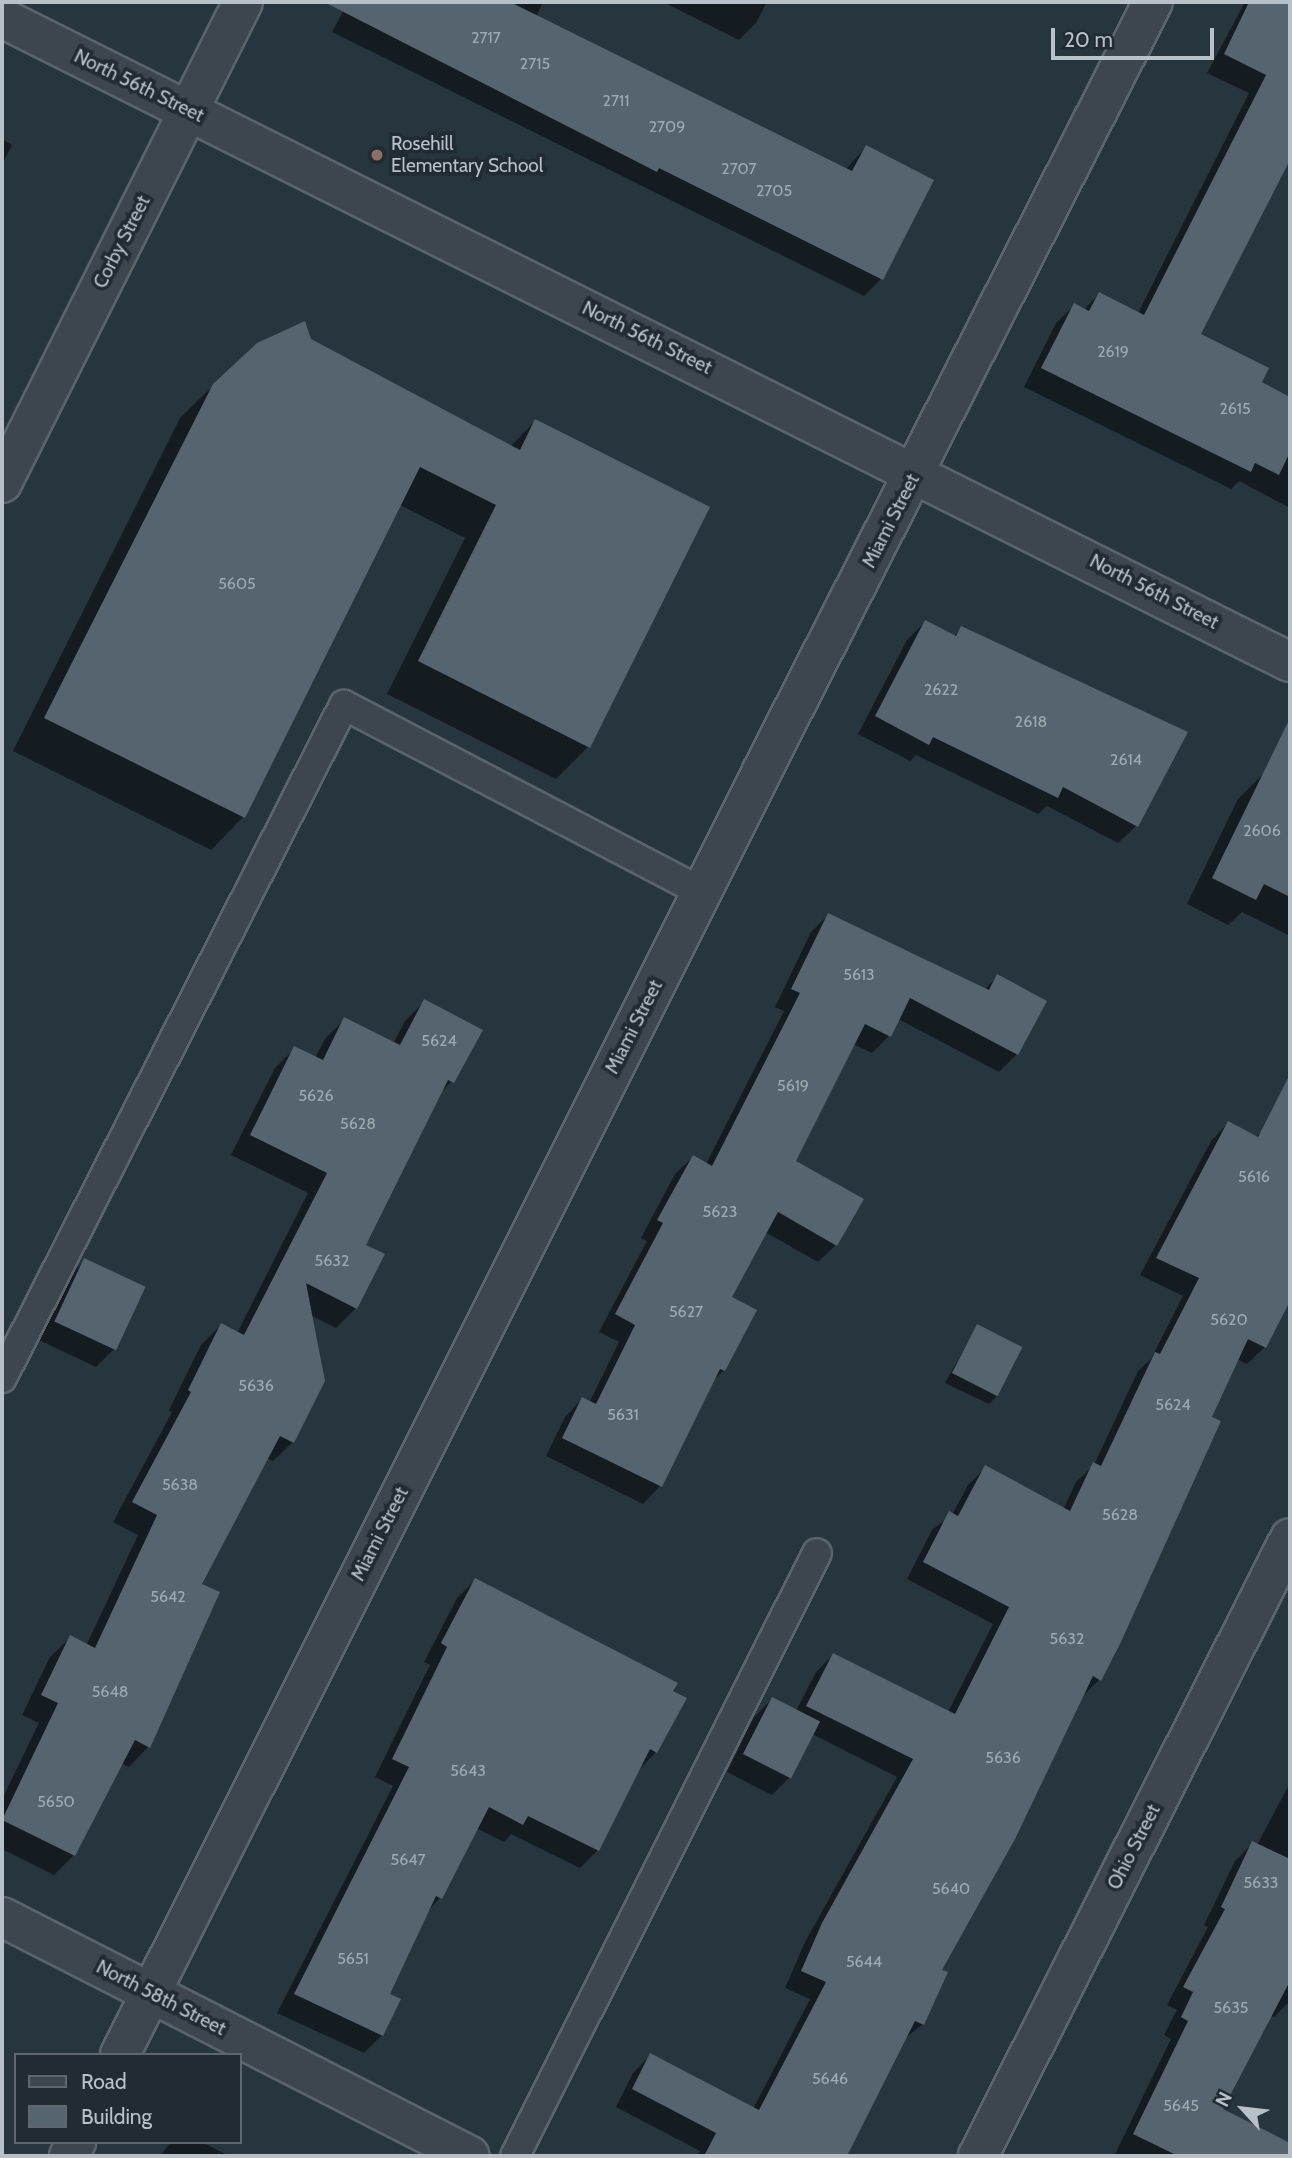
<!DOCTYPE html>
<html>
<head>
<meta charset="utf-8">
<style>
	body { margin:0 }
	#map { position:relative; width:1292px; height:2158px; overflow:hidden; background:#27353e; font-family:Cabin,sans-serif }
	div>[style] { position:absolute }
	.shadow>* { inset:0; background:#0007 }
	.building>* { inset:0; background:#55646e; transform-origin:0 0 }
	.roads { filter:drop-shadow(2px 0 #59646c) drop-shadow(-2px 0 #59646c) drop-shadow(0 2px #59646c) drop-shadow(0 -2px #59646c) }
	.lane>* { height:28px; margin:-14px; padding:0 14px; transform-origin:14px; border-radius:14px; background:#3b464e }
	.street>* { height:38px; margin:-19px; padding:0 19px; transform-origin:19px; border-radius:19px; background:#3b464e }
	.dots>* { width:19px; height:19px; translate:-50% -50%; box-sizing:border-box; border:4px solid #202b33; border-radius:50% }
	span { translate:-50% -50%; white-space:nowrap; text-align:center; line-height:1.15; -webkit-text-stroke:7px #202b33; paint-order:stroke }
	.number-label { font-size:16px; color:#9eaab2 }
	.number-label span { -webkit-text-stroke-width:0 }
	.street-label { font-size:19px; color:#b7c1c9 }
	.poi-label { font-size:19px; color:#b7c1c9 }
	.left { translate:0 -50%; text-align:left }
	.frame { position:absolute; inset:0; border:4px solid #b7c1c9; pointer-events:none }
	.legend { position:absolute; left:14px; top:2053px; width:228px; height:91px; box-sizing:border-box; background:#202b33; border:2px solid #5c676f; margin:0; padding:9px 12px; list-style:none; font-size:21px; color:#b7c1c9 }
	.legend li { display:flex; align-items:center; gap:14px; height:35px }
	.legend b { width:35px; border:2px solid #5c676f }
	.north { position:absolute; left:1208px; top:2074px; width:70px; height:70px; -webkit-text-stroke:5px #202b33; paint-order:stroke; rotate:297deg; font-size:19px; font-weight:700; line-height:28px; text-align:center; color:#b7c1c9 }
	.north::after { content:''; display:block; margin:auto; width:24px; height:32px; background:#b7c1c9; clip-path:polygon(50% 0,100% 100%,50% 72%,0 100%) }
	.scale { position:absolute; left:1051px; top:28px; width:163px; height:32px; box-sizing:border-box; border:4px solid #b7c1c9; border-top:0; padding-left:9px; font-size:21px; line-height:24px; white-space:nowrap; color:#b7c1c9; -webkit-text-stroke:5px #202b33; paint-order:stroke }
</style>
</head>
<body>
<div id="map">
	<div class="shadow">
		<i style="clip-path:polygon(348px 2px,543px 2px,536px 17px,846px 169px,866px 147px,881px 279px,864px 296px,332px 32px)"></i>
		<i style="clip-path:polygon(663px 2px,767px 2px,756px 23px,739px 40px)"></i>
		<i style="clip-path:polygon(1245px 2px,1276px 2px,1290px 8px,1290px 158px,1199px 335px,1261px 381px,1290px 397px,1290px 508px,1239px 481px,1231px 489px,1024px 387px,1056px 323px,1075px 305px,1084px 310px,1099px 294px,1138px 313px,1249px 93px,1207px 73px)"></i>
		<i style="clip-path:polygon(2px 139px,12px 145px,2px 165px)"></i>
		<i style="clip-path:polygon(214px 385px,510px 447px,535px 421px,588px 747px,556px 779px,387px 694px,465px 538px,400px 505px,243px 817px,211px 850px,13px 751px,180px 418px)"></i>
		<i style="clip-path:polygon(925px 622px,953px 637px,961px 628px,1186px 733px,1136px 826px,1118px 843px,1047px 806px,1038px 814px,916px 755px,910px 761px,858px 734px,907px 640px)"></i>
		<i style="clip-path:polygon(1264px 773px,1290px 786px,1290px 936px,1242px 912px,1228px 925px,1187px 904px,1238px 799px)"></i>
		<i style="clip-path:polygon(828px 915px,984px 990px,997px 977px,1045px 1001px,1017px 1054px,999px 1072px,898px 1019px,890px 1035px,872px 1053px,853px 1044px,793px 1161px,836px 1245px,818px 1262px,765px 1232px,730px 1298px,724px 1370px,712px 1382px,660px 1486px,643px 1504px,546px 1456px,565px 1417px,582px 1399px,589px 1403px,619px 1342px,599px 1332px,647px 1241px,641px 1238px,675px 1174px,693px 1157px,706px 1164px,784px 1011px,775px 1007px,811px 932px)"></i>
		<i style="clip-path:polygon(425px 1001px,452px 1081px,439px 1094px,364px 1245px,356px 1308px,336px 1328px,310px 1315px,293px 1442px,273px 1461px,266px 1458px,199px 1584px,171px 1688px,176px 1690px,148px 1747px,129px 1767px,121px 1763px,74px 1855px,54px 1875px,2px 1849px,2px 1799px,39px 1723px,22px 1715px,50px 1657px,70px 1638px,86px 1646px,138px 1535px,113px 1522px,172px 1412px,169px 1410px,201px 1345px,221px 1325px,237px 1333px,308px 1193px,231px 1155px,275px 1068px,295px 1048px,315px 1058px,325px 1039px,345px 1019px,393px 1044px,405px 1021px)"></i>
		<i style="clip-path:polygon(1228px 1123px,1255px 1138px,1264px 1129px,1290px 1142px,1290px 1253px,1266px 1300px,1265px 1347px,1247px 1364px,1237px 1359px,1099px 1680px,1082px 1697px,939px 1971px,923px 2024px,903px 2040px,843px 2156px,697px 2156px,700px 2151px,616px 2107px,633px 2073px,650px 2055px,753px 2109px,810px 1999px,785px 1988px,805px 1942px,897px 1777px,812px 1734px,790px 1777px,772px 1795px,727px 1772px,754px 1717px,772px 1699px,796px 1711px,816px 1672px,833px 1655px,948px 1712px,993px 1624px,907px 1579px,932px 1530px,952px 1515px,968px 1485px,985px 1468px,1063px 1510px,1076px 1482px,1094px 1465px,1138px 1371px,1151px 1359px,1183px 1296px,1140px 1275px,1211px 1141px)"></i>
		<i style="clip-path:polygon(85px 1260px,114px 1349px,96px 1367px,37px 1339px,67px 1278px)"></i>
		<i style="clip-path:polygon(977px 1326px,998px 1395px,989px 1404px,945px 1383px)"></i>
		<i style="clip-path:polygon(475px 1580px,684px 1699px,656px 1752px,638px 1771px,598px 1850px,580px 1868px,511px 1834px,504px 1842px,476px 1828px,440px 1898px,427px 1912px,388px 1995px,382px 2035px,364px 2053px,277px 2013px,393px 1786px,375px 1777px,430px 1665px,424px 1662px,457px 1598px)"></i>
		<i style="clip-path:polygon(1290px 1783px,1290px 2001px,1274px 2017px,1270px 2015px,1221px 2110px,1290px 2145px,1290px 2149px,1287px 2156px,1114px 2156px,1171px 2039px,1164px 2035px,1177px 2010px,1167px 2005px,1208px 1927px,1204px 1925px,1235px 1861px,1253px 1843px,1257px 1845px)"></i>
		<i style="clip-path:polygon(171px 2142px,202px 2142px,229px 2156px,160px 2156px)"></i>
	</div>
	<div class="building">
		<i style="clip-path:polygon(324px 2px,510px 2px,852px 171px,866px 145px,934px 180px,883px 280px,659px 168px,657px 172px)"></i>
		<i style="clip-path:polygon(1249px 2px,1290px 2px,1290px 160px,1201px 334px,1269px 368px,1262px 382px,1290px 397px,1290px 452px,1279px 475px,1255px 463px,1251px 472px,1041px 368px,1074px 303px,1089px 311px,1099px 292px,1144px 315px,1266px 75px,1224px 54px)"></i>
		<i style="clip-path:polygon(305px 321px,311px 339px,520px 450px,535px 419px,710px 507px,590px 748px,418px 661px,496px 505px,420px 467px,245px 818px,44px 718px,213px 384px,257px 343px)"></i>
		<i style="clip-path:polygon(925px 620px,956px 636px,961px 626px,1188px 732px,1138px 827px,1063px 787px,1058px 798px,933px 737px,929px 745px,875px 716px)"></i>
		<i style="clip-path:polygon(1290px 718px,1290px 897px,1264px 884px,1256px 900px,1212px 878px)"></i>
		<i style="clip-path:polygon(828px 913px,989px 990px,997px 974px,1047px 1001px,1018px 1055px,910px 998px,891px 1037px,865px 1024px,796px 1161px,864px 1199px,837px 1246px,778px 1212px,732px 1297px,757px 1310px,725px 1371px,720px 1369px,662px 1487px,562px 1438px,582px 1397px,596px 1404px,635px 1325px,615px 1314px,663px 1223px,657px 1220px,693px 1155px,712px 1166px,800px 993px,791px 989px)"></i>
		<i style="clip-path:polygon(424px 999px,483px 1030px,454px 1083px,448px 1080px,366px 1245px,385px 1254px,357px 1309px,306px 1283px,325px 1381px,294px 1443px,280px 1436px,202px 1584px,220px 1592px,150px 1748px,135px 1740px,75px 1856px,2px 1820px,58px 1703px,41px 1695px,70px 1635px,95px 1648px,157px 1515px,132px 1502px,191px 1392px,188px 1390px,221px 1323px,244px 1335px,327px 1173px,250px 1135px,294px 1046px,323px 1060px,344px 1017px,400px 1045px)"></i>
		<i style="clip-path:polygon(1290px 1074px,1290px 1301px,1266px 1348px,1248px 1339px,1212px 1417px,1221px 1421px,1120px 1644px,1101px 1681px,1093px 1676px,1015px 1839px,942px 1970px,948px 1972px,924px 2025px,915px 2021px,847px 2156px,704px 2156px,716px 2133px,632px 2089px,650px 2053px,759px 2110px,826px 1982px,801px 1971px,822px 1923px,913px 1759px,806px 1706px,833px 1653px,955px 1714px,1009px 1607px,923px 1562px,949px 1511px,958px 1516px,985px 1465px,1070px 1511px,1093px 1462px,1101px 1466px,1155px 1352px,1160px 1354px,1199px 1278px,1156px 1258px,1228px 1121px,1258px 1137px)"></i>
		<i style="left:84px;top:1258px;width:68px;height:70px;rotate:25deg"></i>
		<i style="left:977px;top:1324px;width:51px;height:55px;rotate:27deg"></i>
		<i style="clip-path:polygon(475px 1578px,678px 1683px,673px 1691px,687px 1698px,657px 1753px,650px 1749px,599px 1851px,528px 1816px,523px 1825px,489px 1807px,442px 1899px,436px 1896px,390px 1994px,401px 1999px,383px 2036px,294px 1994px,409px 1767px,392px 1759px,447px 1647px,441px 1643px)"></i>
		<i style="left:772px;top:1697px;width:54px;height:64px;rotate:27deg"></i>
		<i style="clip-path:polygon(1252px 1841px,1290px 1859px,1290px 1981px,1223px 2109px,1290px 2143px,1290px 2156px,1178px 2156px,1133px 2134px,1188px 2021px,1181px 2017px,1193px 1992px,1183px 1987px,1225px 1909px,1221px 1907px)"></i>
	</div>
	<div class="roads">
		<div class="lane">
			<i style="left:2px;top:1378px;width:755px;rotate:-63.06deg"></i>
			<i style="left:344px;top:705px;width:403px;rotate:27.6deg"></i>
			<i style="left:515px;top:2156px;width:674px;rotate:-63.4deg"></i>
		</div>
		<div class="street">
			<i style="left:2px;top:18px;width:1440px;rotate:26.57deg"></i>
			<i style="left:2px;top:483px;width:538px;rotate:-63.39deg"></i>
			<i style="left:2px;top:1917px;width:525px;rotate:27.05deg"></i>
			<i style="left:120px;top:2055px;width:1436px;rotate:-63.43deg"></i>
			<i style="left:762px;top:771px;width:863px;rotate:-63.05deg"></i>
			<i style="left:69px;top:2156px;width:16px;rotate:-63deg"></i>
			<i style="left:978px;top:2156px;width:692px;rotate:-63.21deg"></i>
		</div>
	</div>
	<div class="dots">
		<i style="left:377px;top:155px;background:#8d6e63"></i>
	</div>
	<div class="number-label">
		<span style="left:486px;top:38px">2717</span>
		<span style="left:535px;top:64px">2715</span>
		<span style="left:616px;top:101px">2711</span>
		<span style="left:667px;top:127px">2709</span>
		<span style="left:739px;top:169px">2707</span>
		<span style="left:774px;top:191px">2705</span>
		<span style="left:1113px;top:352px">2619</span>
		<span style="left:1235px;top:409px">2615</span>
		<span style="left:237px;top:584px">5605</span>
		<span style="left:941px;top:690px">2622</span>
		<span style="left:1031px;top:722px">2618</span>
		<span style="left:1126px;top:760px">2614</span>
		<span style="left:1262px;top:831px">2606</span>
		<span style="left:859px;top:975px">5613</span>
		<span style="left:439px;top:1041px">5624</span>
		<span style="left:793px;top:1086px">5619</span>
		<span style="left:316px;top:1096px">5626</span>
		<span style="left:358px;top:1124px">5628</span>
		<span style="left:1254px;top:1177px">5616</span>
		<span style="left:720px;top:1212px">5623</span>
		<span style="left:332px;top:1261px">5632</span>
		<span style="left:686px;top:1312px">5627</span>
		<span style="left:1229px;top:1320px">5620</span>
		<span style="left:256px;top:1386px">5636</span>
		<span style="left:1173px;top:1405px">5624</span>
		<span style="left:623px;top:1415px">5631</span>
		<span style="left:180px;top:1485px">5638</span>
		<span style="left:1120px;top:1515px">5628</span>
		<span style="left:168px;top:1597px">5642</span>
		<span style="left:1067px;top:1639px">5632</span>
		<span style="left:110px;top:1692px">5648</span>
		<span style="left:1003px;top:1758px">5636</span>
		<span style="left:468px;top:1771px">5643</span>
		<span style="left:56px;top:1802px">5650</span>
		<span style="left:408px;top:1860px">5647</span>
		<span style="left:1261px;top:1883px">5633</span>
		<span style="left:951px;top:1889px">5640</span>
		<span style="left:353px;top:1959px">5651</span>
		<span style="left:864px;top:1962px">5644</span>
		<span style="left:1231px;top:2008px">5635</span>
		<span style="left:830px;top:2079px">5646</span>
		<span style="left:1181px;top:2106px">5645</span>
	</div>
	<div class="street-label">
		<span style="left:139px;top:86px;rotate:26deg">North 56th Street</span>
		<span style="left:122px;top:242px;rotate:-63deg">Corby Street</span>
		<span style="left:647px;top:338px;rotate:26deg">North 56th Street</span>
		<span style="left:891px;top:521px;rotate:-63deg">Miami Street</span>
		<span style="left:1154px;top:592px;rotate:27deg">North 56th Street</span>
		<span style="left:634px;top:1027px;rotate:-63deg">Miami Street</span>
		<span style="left:380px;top:1534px;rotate:-63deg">Miami Street</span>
		<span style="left:1134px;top:1847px;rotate:-63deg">Ohio Street</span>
		<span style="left:161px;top:1998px;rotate:27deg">North 58th Street</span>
	</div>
	<div class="poi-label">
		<span class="left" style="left:391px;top:155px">Rosehill<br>Elementary School</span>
	</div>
	<div class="frame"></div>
	<ul class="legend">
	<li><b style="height:9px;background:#3b464e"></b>Road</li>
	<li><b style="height:19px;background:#55646e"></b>Building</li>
	</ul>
	<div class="north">N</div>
	<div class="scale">20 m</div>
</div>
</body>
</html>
